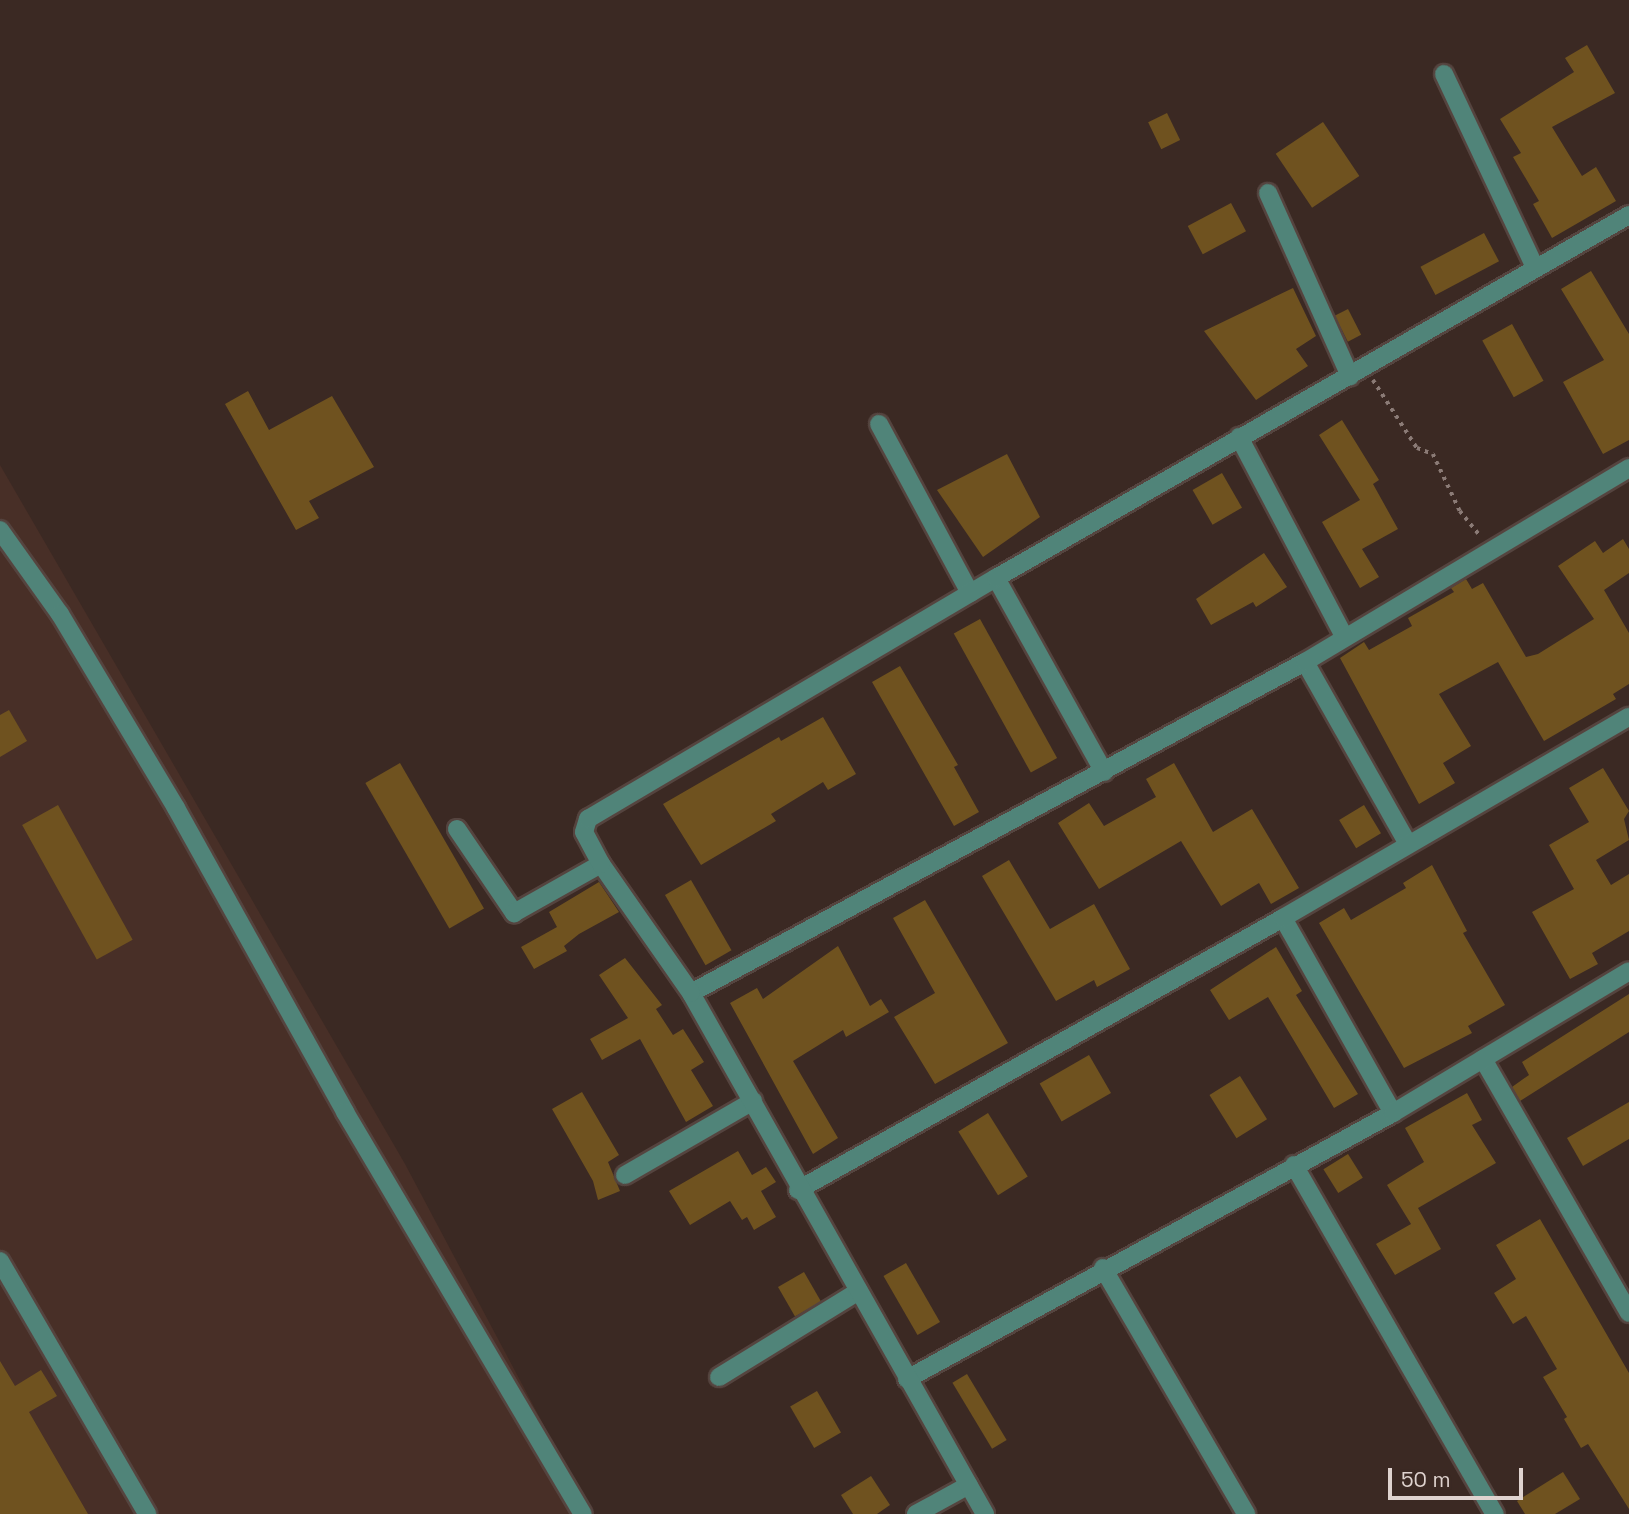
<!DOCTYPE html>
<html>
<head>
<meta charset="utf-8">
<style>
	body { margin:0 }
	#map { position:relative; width:1629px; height:1514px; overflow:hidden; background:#3b2923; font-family:"Space Grotesk",sans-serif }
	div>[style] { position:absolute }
	.built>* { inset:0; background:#482f27 }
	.building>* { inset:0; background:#6f521f; transform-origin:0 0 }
	.path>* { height:3.5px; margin-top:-1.75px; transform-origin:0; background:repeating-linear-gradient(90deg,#8b7b76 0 3.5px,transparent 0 8.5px) }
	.roads { filter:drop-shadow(2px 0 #55443f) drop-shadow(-2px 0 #55443f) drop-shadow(0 2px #55443f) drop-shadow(0 -2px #55443f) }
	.minor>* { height:18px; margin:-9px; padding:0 9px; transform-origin:9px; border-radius:9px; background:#508479 }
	span { translate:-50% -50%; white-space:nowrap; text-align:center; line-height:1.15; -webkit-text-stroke:7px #3b2923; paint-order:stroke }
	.scale { position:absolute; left:1388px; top:1468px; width:135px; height:32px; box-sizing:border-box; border:4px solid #dfd3cf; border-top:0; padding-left:9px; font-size:21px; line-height:24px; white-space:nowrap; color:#dfd3cf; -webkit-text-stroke:5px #3b2923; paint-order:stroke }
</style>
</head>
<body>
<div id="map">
	<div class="built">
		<i style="clip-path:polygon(0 465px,405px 1164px,591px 1514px,0 1514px)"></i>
	</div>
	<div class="building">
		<i style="clip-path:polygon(1587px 45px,1615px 93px,1552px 127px,1582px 176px,1596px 167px,1616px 201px,1552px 238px,1533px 204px,1539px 201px,1513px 157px,1521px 153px,1500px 119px,1574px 72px,1565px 58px)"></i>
		<i style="left:1167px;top:113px;width:30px;height:21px;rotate:64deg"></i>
		<i style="left:1323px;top:122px;width:65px;height:57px;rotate:56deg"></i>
		<i style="left:1231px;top:203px;width:32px;height:49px;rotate:62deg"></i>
		<i style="left:1484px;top:233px;width:32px;height:72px;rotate:62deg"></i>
		<i style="clip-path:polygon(1591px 271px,1629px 334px,1629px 440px,1603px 454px,1563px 382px,1604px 360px,1561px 289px)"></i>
		<i style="clip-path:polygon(1293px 288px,1316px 336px,1296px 349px,1308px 366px,1256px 400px,1204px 331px)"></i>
		<i style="left:1348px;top:309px;width:29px;height:15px;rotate:63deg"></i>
		<i style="left:1512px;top:324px;width:65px;height:34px;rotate:61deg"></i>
		<i style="clip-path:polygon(248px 391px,269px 430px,332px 396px,374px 467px,309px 501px,319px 518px,296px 530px,225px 404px)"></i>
		<i style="clip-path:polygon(1342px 420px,1379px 480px,1373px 484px,1398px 529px,1362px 549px,1379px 577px,1360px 588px,1322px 522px,1360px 500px,1319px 435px)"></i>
		<i style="clip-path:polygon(1007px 454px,1040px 517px,983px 557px,937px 490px)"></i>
		<i style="left:1222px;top:473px;width:40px;height:34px;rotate:60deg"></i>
		<i style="clip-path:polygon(1623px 539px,1629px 549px,1629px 573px,1604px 590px,1629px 633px,1629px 684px,1613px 694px,1616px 699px,1544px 741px,1498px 662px,1439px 694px,1471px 746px,1443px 763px,1455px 783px,1419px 804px,1340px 658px,1364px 642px,1369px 650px,1412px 626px,1408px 618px,1454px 592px,1451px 588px,1466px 579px,1472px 589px,1483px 583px,1526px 657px,1538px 654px,1594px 619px,1558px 566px,1595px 541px,1603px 553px)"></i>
		<i style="clip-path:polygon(1264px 553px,1287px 587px,1256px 607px,1253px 602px,1211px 625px,1196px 599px)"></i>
		<i style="left:980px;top:619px;width:159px;height:30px;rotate:61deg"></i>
		<i style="clip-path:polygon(900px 666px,958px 765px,954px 767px,979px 812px,954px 826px,872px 682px)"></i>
		<i style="clip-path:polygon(9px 710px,27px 741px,0 757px,0 715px)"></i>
		<i style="clip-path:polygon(823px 717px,856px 774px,828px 790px,823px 782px,771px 814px,776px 821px,701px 865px,663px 804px,779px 737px,781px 741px)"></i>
		<i style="left:400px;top:763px;width:168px;height:40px;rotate:60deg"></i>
		<i style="clip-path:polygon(1174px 763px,1213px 832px,1252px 809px,1299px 888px,1271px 904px,1259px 883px,1221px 906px,1181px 841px,1099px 889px,1058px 823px,1089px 803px,1104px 826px,1156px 797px,1146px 779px)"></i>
		<i style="clip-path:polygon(1603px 768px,1629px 811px,1624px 819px,1629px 840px,1596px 860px,1611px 885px,1629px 874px,1629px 931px,1592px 953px,1598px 964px,1570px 979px,1532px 912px,1574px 889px,1549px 845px,1589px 822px,1569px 788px)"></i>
		<i style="left:58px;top:805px;width:154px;height:41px;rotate:61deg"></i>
		<i style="left:1364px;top:805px;width:33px;height:29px;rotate:59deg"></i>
		<i style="clip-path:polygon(1009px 860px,1050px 929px,1094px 904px,1130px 969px,1097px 987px,1094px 980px,1056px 1001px,982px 876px)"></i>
		<i style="clip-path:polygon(1432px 865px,1467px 931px,1463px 933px,1505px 1005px,1468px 1026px,1472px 1033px,1404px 1068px,1319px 923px,1344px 908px,1351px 920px,1406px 888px,1403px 883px)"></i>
		<i style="left:691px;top:880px;width:81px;height:30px;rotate:60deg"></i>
		<i style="clip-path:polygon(599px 882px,619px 912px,579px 934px,564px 946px,567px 951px,534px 969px,521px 947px,557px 927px,549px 912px)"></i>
		<i style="clip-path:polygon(925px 900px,1008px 1043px,935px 1084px,894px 1017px,935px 993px,893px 918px)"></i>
		<i style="clip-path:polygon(838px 946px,870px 1006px,881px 999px,889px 1012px,846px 1037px,843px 1030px,793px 1061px,838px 1138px,813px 1154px,730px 1003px,757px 988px,763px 999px)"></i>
		<i style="clip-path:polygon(1276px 947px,1302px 991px,1296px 995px,1358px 1094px,1334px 1108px,1268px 997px,1229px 1020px,1210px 990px)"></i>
		<i style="clip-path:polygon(625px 958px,662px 1005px,656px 1009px,673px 1035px,683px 1029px,704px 1062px,691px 1070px,713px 1106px,686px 1122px,640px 1039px,602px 1060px,590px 1039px,628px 1018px,599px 975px)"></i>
		<i style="clip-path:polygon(1629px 994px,1629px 1032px,1520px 1101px,1512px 1087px,1529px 1075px,1522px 1062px)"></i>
		<i style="left:1089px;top:1055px;width:44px;height:57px;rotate:60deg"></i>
		<i style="left:1240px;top:1076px;width:51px;height:36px;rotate:58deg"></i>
		<i style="clip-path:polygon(582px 1092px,619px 1155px,608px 1162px,620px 1191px,598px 1200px,593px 1181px,552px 1109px)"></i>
		<i style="clip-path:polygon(1467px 1093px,1482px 1120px,1472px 1125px,1496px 1163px,1418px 1208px,1441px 1249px,1395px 1275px,1376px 1244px,1411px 1224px,1387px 1185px,1424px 1162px,1405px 1128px)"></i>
		<i style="clip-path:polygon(1629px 1102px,1629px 1139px,1583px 1166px,1567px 1138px)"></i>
		<i style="left:988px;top:1113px;width:75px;height:35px;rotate:58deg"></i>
		<i style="clip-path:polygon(738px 1151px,752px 1175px,766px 1167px,776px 1182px,761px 1191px,776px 1217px,754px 1230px,747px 1217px,742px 1220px,730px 1201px,690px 1225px,669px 1191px)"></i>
		<i style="left:1348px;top:1154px;width:28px;height:29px;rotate:58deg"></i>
		<i style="clip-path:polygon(1540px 1219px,1629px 1373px,1629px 1509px,1588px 1444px,1581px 1448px,1564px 1419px,1567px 1417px,1543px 1377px,1557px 1369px,1526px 1316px,1513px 1324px,1494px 1293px,1516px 1279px,1496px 1245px)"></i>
		<i style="left:906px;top:1263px;width:68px;height:26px;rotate:60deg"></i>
		<i style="left:804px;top:1272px;width:34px;height:30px;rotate:60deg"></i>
		<i style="clip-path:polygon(0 1361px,15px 1386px,41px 1370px,57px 1396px,29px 1412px,88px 1514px,0 1514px)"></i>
		<i style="left:967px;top:1374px;width:77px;height:17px;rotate:59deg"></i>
		<i style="left:817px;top:1391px;width:48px;height:31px;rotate:60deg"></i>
		<i style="clip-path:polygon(1563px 1472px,1580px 1499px,1555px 1514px,1525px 1514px,1517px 1501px)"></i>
		<i style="clip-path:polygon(871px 1476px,890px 1505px,877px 1514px,853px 1514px,841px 1495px)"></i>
	</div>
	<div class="path">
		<i style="left:1373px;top:380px;width:81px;rotate:57.1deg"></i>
		<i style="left:1417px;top:448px;width:17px;rotate:21deg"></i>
		<i style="left:1433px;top:454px;width:63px;rotate:64.7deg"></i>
		<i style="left:1460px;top:511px;width:33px;rotate:51deg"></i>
	</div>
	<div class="roads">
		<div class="minor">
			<i style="left:1444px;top:74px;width:213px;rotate:64.8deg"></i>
			<i style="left:1268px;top:193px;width:201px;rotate:65.9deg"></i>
			<i style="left:879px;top:424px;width:192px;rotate:61.7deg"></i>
			<i style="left:1239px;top:437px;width:225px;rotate:62.2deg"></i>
			<i style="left:0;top:530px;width:103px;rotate:54.5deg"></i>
			<i style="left:60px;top:614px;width:226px;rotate:59.1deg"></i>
			<i style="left:176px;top:808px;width:348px;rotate:60.9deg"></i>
			<i style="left:345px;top:1112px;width:467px;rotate:59.4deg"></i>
			<i style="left:996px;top:578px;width:222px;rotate:60.9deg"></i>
			<i style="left:1305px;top:662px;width:209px;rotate:60.5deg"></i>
			<i style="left:457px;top:829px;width:102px;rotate:55.8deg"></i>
			<i style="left:514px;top:913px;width:100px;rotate:-29.4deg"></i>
			<i style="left:1283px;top:918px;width:224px;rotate:60.6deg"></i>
			<i style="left:691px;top:993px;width:698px;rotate:-28.33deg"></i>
			<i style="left:1305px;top:662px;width:378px;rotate:-30.9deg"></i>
			<i style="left:1483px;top:1059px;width:293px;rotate:60.1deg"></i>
			<i style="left:1294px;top:1165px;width:403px;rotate:60.1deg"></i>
			<i style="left:625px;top:1175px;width:148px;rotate:-30deg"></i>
			<i style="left:798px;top:1190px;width:556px;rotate:-29.28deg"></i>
			<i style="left:1283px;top:918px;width:400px;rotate:-30.2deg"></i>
			<i style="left:0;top:1261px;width:293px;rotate:59.8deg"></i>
			<i style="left:1103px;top:1268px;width:285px;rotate:59.8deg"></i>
			<i style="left:719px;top:1377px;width:164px;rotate:-31.6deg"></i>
			<i style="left:907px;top:1379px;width:554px;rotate:-28.69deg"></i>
			<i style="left:1393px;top:1113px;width:275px;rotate:-31deg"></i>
			<i style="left:916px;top:1514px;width:60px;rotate:-28.7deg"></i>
			<i style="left:985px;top:1514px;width:598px;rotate:-119.44deg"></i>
			<i style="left:691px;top:993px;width:157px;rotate:-124.9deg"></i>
			<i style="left:601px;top:864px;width:36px;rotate:-118deg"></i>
			<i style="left:584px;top:832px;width:14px;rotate:-73deg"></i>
			<i style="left:588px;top:819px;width:474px;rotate:-30.6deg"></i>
			<i style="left:996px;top:578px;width:730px;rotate:-29.83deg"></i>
		</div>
	</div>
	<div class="scale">50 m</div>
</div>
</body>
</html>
